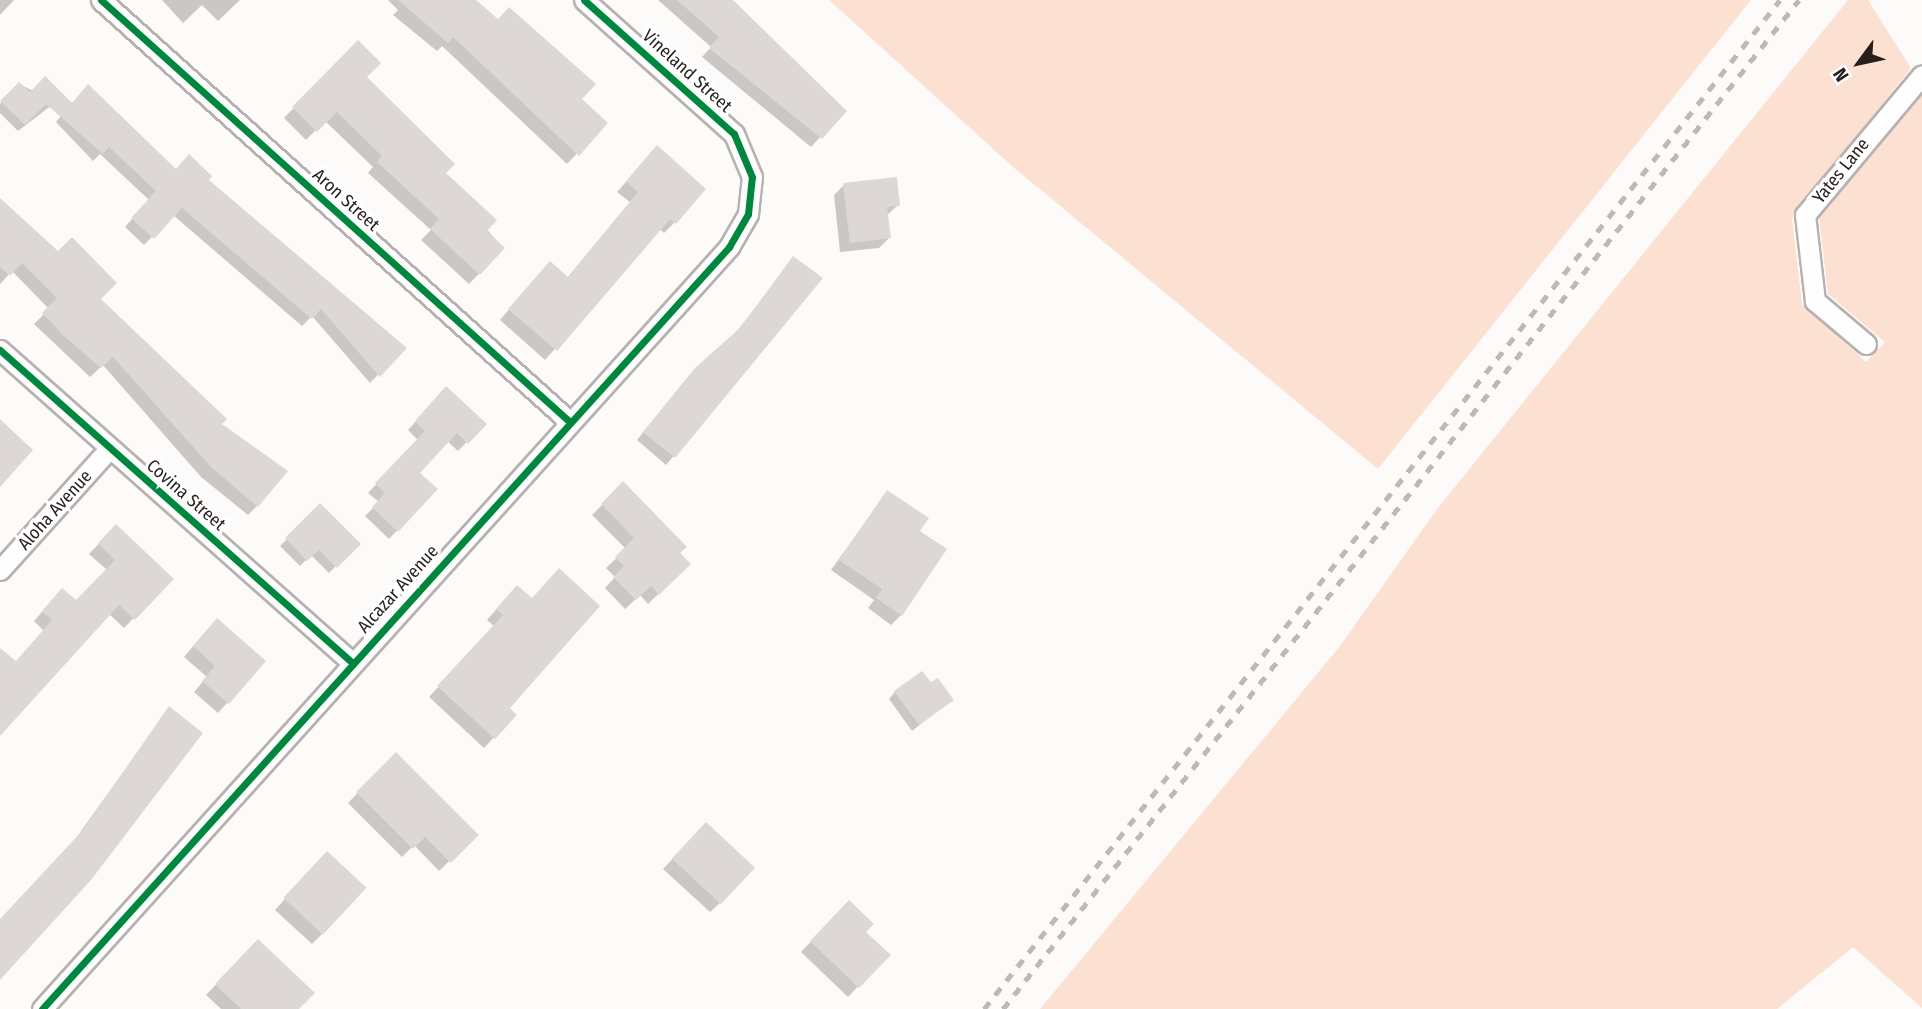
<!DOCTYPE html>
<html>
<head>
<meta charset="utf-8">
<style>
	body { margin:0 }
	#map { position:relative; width:1922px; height:1009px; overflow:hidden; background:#fdfbf9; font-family:"Fira Sans Condensed",sans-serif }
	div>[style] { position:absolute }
	.green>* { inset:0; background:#fce1d3 }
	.shadow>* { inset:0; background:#0003 }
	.building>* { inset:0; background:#ddd8d6; transform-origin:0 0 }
	.roads { filter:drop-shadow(2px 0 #b7b2af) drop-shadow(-2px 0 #b7b2af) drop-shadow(0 2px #b7b2af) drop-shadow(0 -2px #b7b2af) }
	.street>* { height:19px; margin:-9.5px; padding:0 9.5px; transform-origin:9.5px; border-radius:9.5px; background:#fffefe }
	.rail>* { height:5px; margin-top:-2.5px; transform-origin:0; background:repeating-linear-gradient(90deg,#bcbab9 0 9px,transparent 0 18px) }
	.cycleway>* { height:7px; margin:-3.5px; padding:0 3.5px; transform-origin:3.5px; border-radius:3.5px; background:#00873e }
	span { translate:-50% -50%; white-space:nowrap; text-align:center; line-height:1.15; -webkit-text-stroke:6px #fff; paint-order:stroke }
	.street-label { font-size:18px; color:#261f1b }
	.north { position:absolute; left:1824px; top:28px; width:70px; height:70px; -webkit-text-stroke:5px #fff; paint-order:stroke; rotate:237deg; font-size:19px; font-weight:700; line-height:28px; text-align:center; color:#261f1b }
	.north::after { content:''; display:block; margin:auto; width:24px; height:32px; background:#261f1b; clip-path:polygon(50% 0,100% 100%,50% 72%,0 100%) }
</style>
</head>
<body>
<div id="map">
	<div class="green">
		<i style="clip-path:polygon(829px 0,1751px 0,1378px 469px,1013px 167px)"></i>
		<i style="clip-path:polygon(1848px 0,1868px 0,1911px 68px,1792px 218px,1802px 304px,1866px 362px,1885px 342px,1828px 294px,1819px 217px,1922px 93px,1922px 1008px,1853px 947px,1777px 1009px,1040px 1009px,1340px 646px,1437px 509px)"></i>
	</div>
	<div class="shadow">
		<i style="clip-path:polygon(0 0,14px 0,0 15px)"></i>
		<i style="clip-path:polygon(162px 0,240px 0,218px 21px,202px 5px,183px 23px)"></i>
		<i style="clip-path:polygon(388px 0,473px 0,606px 123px,567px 164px,442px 46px,437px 51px,393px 15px,398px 10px)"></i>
		<i style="clip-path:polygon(658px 0,732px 0,844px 111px,811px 147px,702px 57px,711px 47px)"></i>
		<i style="clip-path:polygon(358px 42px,365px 78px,503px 249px,469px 284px,421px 240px,431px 230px,368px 173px,373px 167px,325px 121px,306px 140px,284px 118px)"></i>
		<i style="clip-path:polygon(19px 84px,56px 102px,18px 131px,0 113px,0 104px)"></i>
		<i style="clip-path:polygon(80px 94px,175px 171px,206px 180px,404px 348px,370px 383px,312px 316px,302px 326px,173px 215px,144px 245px,125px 227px,149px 200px,100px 154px,93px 161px,56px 122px)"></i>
		<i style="clip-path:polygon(647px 158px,674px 223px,664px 233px,660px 229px,545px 360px,500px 320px,540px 273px,567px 278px,630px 202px,617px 192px)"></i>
		<i style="clip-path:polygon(844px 185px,898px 205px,886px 216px,889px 238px,879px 248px,840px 252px,834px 195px)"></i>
		<i style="clip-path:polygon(0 208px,220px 424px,257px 506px,248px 515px,201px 477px,103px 365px,90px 377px,34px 324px,49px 309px,12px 271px,0 284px)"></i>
		<i style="clip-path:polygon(793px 258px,821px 278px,666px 465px,637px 440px,687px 378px,735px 334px)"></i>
		<i style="clip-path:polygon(438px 397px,484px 424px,458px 451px,447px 441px,418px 473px,436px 489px,389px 539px,365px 516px,379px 502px,368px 493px,418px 440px,408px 430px)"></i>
		<i style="clip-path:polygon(623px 484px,689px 564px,648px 604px,640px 595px,625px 609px,605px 588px,615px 577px,606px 568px,626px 549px,592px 515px)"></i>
		<i style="clip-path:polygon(887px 492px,918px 532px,901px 615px,891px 625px,868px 608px,874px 600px,831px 570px)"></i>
		<i style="clip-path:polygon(320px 506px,358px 544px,329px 573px,311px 555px,300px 566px,280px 546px)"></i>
		<i style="clip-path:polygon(116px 526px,171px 579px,124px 628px,108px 613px,0 726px,0 657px,16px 663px,44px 631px,34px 621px,53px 599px,76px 602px,107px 570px,89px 554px)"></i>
		<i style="clip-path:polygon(507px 597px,507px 708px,515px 715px,484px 748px,429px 697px,494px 626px,487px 620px)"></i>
		<i style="clip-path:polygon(207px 630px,264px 662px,218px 713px,194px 692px,207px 677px,184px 657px)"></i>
		<i style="clip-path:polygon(895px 692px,951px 700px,912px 731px,889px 699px)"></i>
		<i style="clip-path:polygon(169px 708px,0 978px,0 922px,74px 841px)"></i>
		<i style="clip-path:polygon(396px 754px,476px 835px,439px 871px,414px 845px,402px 857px,348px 803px)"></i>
		<i style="clip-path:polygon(696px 834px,720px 903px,710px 912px,663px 869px)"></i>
		<i style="clip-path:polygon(317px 864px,322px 934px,312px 944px,275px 910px)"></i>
		<i style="clip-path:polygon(849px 902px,864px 932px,888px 955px,848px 997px,801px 952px)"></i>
		<i style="clip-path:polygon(258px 941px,297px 1009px,221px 1009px,206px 995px)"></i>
	</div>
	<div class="building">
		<i style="clip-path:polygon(398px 0,476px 0,498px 19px,509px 7px,596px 84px,582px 99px,608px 123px,579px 156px,453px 37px,448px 43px)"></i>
		<i style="clip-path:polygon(677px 0,733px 0,847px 111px,822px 139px,709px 48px,719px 37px)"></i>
		<i style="clip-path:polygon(358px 40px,381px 63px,367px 77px,455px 164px,446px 173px,497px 220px,487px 231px,505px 248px,480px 275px,430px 229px,439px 219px,377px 162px,382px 156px,337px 112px,317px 132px,292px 107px)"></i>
		<i style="clip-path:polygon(45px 76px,72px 103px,88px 84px,176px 169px,189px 154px,212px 176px,209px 180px,407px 348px,380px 377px,321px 309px,312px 319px,182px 208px,154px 239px,131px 218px,156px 191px,109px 147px,103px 154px,46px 104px,25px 125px,0 101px,19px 82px,30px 92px)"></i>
		<i style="clip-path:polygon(657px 145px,706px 189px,676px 224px,670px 219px,557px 351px,508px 309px,550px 261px,568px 277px,638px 192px,626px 181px)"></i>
		<i style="clip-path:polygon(897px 177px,900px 206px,887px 207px,891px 238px,850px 243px,843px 183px)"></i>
		<i style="clip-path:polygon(0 198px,58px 251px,72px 237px,117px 283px,101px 299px,227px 419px,222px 424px,288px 471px,258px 507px,211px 467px,113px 357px,101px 368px,64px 336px,42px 313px,57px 298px,22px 263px,10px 276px,0 267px)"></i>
		<i style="clip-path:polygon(793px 256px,823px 278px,675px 458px,643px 432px,695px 368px,741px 327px)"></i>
		<i style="clip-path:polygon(446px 386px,487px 424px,468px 444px,457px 433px,420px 473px,438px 489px,398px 532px,372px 507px,385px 493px,375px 483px,425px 431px,415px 421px)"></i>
		<i style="clip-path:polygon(0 419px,33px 450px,0 487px)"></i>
		<i style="clip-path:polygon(623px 481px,687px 547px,680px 553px,691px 564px,659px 595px,651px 586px,636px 600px,613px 577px,624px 566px,615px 557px,634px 538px,601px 504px)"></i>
		<i style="clip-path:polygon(887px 490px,929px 518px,920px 531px,947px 549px,902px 616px,876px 598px,882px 589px,839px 560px)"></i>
		<i style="clip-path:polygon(320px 503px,361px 544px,337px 568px,319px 550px,307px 561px,285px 538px)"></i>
		<i style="clip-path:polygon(116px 524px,174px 579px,135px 620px,119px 605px,0 736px,0 648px,16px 661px,52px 620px,42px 611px,62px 588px,76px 600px,115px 560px,98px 543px)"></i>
		<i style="clip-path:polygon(559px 568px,600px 606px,510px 708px,517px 715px,495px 739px,437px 686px,503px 615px,496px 609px,517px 585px,532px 598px)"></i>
		<i style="clip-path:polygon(217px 618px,266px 661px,229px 704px,202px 681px,215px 666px,193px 646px)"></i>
		<i style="clip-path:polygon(922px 671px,931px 682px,938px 678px,954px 700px,919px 725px,894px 691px)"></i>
		<i style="clip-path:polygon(169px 706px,203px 733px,91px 880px,0 980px,0 919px,83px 830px)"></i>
		<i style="clip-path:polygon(396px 752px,479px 835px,451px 863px,425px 837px,413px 849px,356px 792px)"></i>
		<i style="left:706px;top:822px;width:67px;height:50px;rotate:43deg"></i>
		<i style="left:327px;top:851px;width:54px;height:64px;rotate:43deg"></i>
		<i style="clip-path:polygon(849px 900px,874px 924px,866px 932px,891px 955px,859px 988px,810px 941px)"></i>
		<i style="clip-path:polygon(258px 939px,315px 993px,299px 1009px,241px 1009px,215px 984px)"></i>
	</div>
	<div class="roads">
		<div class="street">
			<i style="left:101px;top:0;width:631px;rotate:41.98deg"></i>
			<i style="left:1866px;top:344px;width:67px;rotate:-139.9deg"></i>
			<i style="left:1815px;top:301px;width:87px;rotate:-96.6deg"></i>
			<i style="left:1805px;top:215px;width:182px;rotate:-50.1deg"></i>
			<i style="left:0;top:350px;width:471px;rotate:41.6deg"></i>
			<i style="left:0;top:570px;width:163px;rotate:-48deg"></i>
			<i style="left:42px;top:1009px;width:1026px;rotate:-47.96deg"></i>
			<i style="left:729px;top:247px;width:38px;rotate:-60deg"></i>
			<i style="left:748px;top:214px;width:37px;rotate:-84deg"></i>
			<i style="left:752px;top:177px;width:47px;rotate:-112.7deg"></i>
			<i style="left:734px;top:134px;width:201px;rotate:-138.2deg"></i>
		</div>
	</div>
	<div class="rail">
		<i style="left:984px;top:1009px;width:1285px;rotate:-51.73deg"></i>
		<i style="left:1003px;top:1009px;width:1285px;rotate:-51.73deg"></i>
	</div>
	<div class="cycleway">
		<i style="left:101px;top:0;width:631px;rotate:41.98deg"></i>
		<i style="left:0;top:350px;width:471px;rotate:41.6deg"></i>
		<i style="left:42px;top:1009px;width:1026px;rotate:-47.96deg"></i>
		<i style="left:729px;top:247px;width:38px;rotate:-60deg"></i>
		<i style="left:748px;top:214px;width:37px;rotate:-84deg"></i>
		<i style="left:752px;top:177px;width:47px;rotate:-112.7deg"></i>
		<i style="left:734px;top:134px;width:201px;rotate:-138.2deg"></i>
	</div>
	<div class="street-label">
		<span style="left:687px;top:71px;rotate:42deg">Vineland Street</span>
		<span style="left:1841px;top:171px;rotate:-51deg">Yates Lane</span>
		<span style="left:346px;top:200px;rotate:42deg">Aron Street</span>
		<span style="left:186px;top:495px;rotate:41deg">Covina Street</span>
		<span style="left:55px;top:510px;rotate:-48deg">Aloha Avenue</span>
		<span style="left:398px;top:589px;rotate:-48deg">Alcazar Avenue</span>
	</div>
	<div class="north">N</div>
</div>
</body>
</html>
